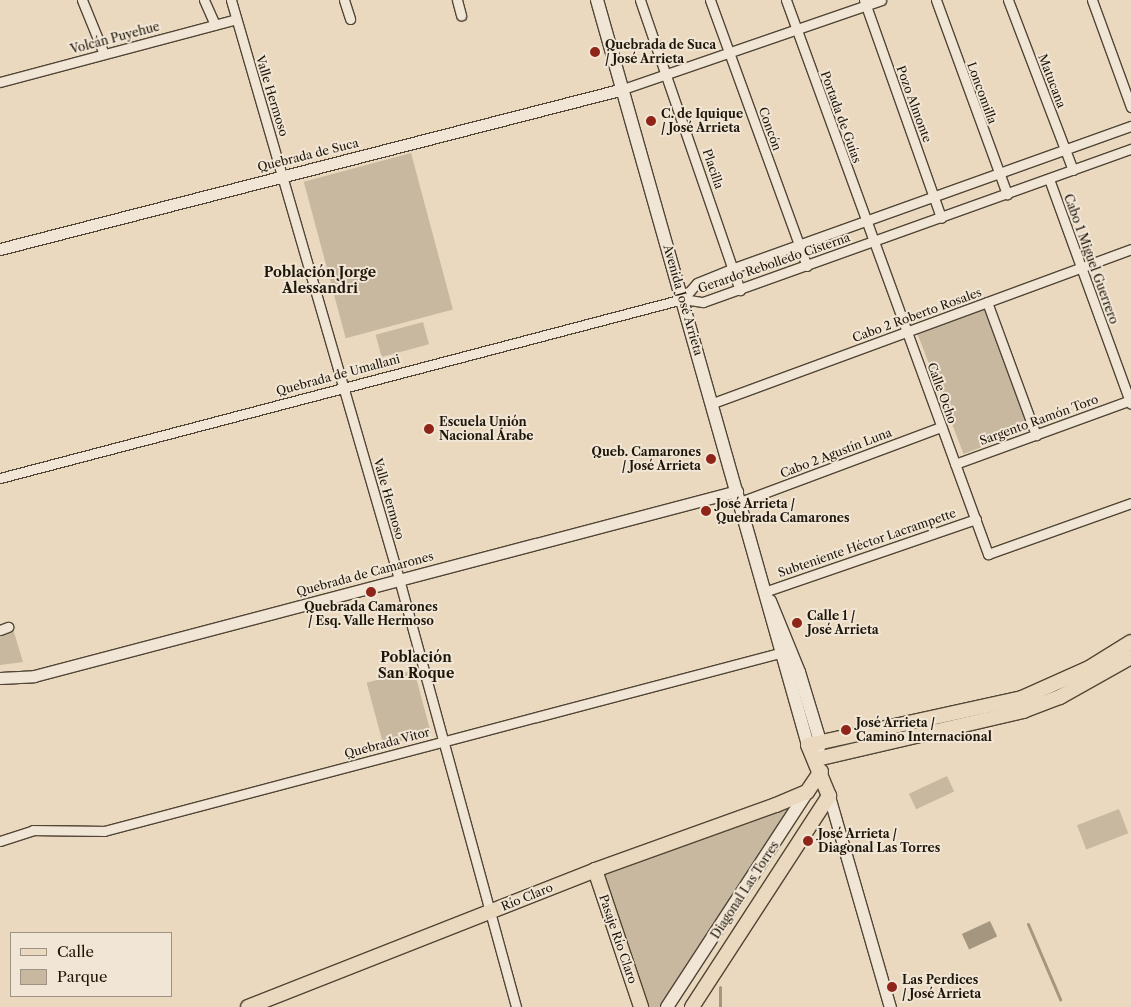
<!DOCTYPE html>
<html>
<head>
<meta charset="utf-8">
<style>
	body { margin:0 }
	#map { position:relative; width:1131px; height:1007px; overflow:hidden; background:#ead9be; font-family:"Libre Caslon Text",serif }
	div>[style] { position:absolute }
	.green>* { inset:0; background:#c7b89f; transform-origin:0 0 }
	.water>* { inset:0; background:#a59680; transform-origin:0 0 }
	.stream>* { height:3px; margin:-1.5px; padding:0 1.5px; transform-origin:1.5px; border-radius:1.5px; background:#a59680 }
	.roads { filter:drop-shadow(1px 0 #514636) drop-shadow(-1px 0 #514636) drop-shadow(0 1px #514636) drop-shadow(0 -1px #514636) }
	.minor>* { height:9px; margin:-4.5px; padding:0 4.5px; transform-origin:4.5px; border-radius:4.5px; background:#f1e6d5 }
	.tertiary>* { height:11px; margin:-5.5px; padding:0 5.5px; transform-origin:5.5px; border-radius:5.5px; background:#f1e6d5 }
	.secondary>* { height:12px; margin:-6px; padding:0 6px; transform-origin:6px; border-radius:6px; background:#f1e6d5 }
	.primary>* { height:14px; margin:-7px; padding:0 7px; transform-origin:7px; border-radius:7px; background:#ead9be }
	.dots>* { width:14px; height:14px; translate:-50% -50%; box-sizing:border-box; border:2px solid #f1e6d5; border-radius:50% }
	span { translate:-50% -50%; white-space:nowrap; text-align:center; line-height:1.15; -webkit-text-stroke:4px #f1e6d5; paint-order:stroke }
	.street-label { font-size:12px; color:#1e1509 }
	.poi-label { font-size:12px; color:#1e1509; font-weight:700 }
	.left { translate:0 -50%; text-align:left }
	.right { translate:-100% -50%; text-align:right }
	.neighbourhood-label { font-size:14px; color:#1e1509; font-weight:700 }
	.legend { position:absolute; left:10px; top:932px; width:162px; height:65px; box-sizing:border-box; background:#f1e6d5; border:1px solid #9d9283; margin:0; padding:6px 9px; list-style:none; font-size:15px; color:#1e1509 }
	.legend li { display:flex; align-items:center; gap:10px; height:25px }
	.legend b { width:25px; border:1px solid #9d9283 }
</style>
</head>
<body>
<div id="map">
	<div class="green">
		<i style="left:411px;top:153px;width:162px;height:111px;rotate:75deg"></i>
		<i style="left:984px;top:309px;width:128px;height:71px;rotate:69deg"></i>
		<i style="left:423px;top:322px;width:23px;height:49px;rotate:75deg"></i>
		<i style="clip-path:polygon(13px 629px,23px 662px,0 665px,0 634px)"></i>
		<i style="left:414px;top:670px;width:65px;height:49px;rotate:75deg"></i>
		<i style="left:947px;top:776px;width:17px;height:42px;rotate:65deg"></i>
		<i style="clip-path:polygon(795px 803px,661px 1007px,644px 1007px,601px 875px)"></i>
		<i style="left:1119px;top:809px;width:26px;height:45px;rotate:69deg"></i>
	</div>
	<div class="water">
		<i style="left:990px;top:921px;width:17px;height:31px;rotate:65deg"></i>
	</div>
	<div class="stream">
		<i style="left:1028px;top:924px;width:82px;rotate:66.9deg"></i>
		<i style="left:720px;top:1007px;width:20px;rotate:-90deg"></i>
	</div>
	<div class="roads">
		<div class="minor">
			<i style="left:82px;top:0;width:58px;rotate:67.8deg"></i>
			<i style="left:204px;top:0;width:27px;rotate:66deg"></i>
			<i style="left:231px;top:0;width:603px;rotate:73.82deg"></i>
			<i style="left:399px;top:579px;width:444px;rotate:74.7deg"></i>
			<i style="left:344px;top:0;width:20px;rotate:72deg"></i>
			<i style="left:457px;top:0;width:16px;rotate:75deg"></i>
			<i style="left:640px;top:0;width:307px;rotate:71deg"></i>
			<i style="left:710px;top:0;width:283px;rotate:70deg"></i>
			<i style="left:786px;top:0;width:590px;rotate:69.97deg"></i>
			<i style="left:988px;top:554px;width:152px;rotate:-19.6deg"></i>
			<i style="left:864px;top:0;width:231px;rotate:70.5deg"></i>
			<i style="left:936px;top:0;width:207px;rotate:69.9deg"></i>
			<i style="left:1008px;top:0;width:182px;rotate:69.1deg"></i>
			<i style="left:1092px;top:0;width:114px;rotate:70deg"></i>
			<i style="left:0;top:82px;width:244px;rotate:-14.9deg"></i>
			<i style="left:623px;top:89px;width:273px;rotate:-19deg"></i>
			<i style="left:1049px;top:179px;width:239px;rotate:70deg"></i>
			<i style="left:683px;top:299px;width:21px;rotate:-49deg"></i>
			<i style="left:697px;top:283px;width:40px;rotate:-22deg"></i>
			<i style="left:734px;top:268px;width:422px;rotate:-19.7deg"></i>
			<i style="left:683px;top:299px;width:20px;rotate:9deg"></i>
			<i style="left:703px;top:302px;width:455px;rotate:-19.7deg"></i>
			<i style="left:987px;top:302px;width:142px;rotate:69.8deg"></i>
			<i style="left:713px;top:403px;width:445px;rotate:-20.2deg"></i>
			<i style="left:955px;top:464px;width:187px;rotate:-20deg"></i>
			<i style="left:0;top:478px;width:706px;rotate:-14.69deg"></i>
			<i style="left:740px;top:502px;width:215px;rotate:-20.5deg"></i>
			<i style="left:767px;top:591px;width:221px;rotate:-19deg"></i>
			<i style="left:0;top:630px;width:9px;rotate:-21deg"></i>
			<i style="left:0;top:841px;width:35px;rotate:-18deg"></i>
			<i style="left:33px;top:830px;width:71px;rotate:0.8deg"></i>
			<i style="left:104px;top:831px;width:698px;rotate:-14.77deg"></i>
		</div>
		<div class="tertiary">
			<i style="left:0;top:249px;width:643px;rotate:-14.4deg"></i>
			<i style="left:0;top:678px;width:34px;rotate:-3deg"></i>
			<i style="left:34px;top:676px;width:727px;rotate:-14.74deg"></i>
			<i style="left:829px;top:796px;width:220px;rotate:73.9deg"></i>
		</div>
		<div class="secondary">
			<i style="left:597px;top:0;width:774px;rotate:74.19deg"></i>
			<i style="left:770px;top:601px;width:77px;rotate:67.8deg"></i>
			<i style="left:799px;top:672px;width:72px;rotate:73.1deg"></i>
			<i style="left:820px;top:741px;width:11px;rotate:100deg"></i>
			<i style="left:667px;top:1007px;width:257px;rotate:-56.9deg"></i>
		</div>
		<div class="primary">
			<i style="left:817px;top:759px;width:212px;rotate:-13.1deg"></i>
			<i style="left:1023px;top:711px;width:40px;rotate:-21deg"></i>
			<i style="left:1060px;top:697px;width:81px;rotate:-29.4deg"></i>
			<i style="left:595px;top:870px;width:145px;rotate:71.4deg"></i>
			<i style="left:248px;top:1007px;width:373px;rotate:-21.5deg"></i>
			<i style="left:595px;top:870px;width:192px;rotate:-19.8deg"></i>
			<i style="left:776px;top:805px;width:34px;rotate:-23deg"></i>
			<i style="left:807px;top:792px;width:25px;rotate:-56deg"></i>
			<i style="left:692px;top:1007px;width:252px;rotate:-57deg"></i>
			<i style="left:829px;top:796px;width:55px;rotate:-112.4deg"></i>
			<i style="left:808px;top:745px;width:219px;rotate:-12.4deg"></i>
			<i style="left:1022px;top:698px;width:73px;rotate:-24.1deg"></i>
			<i style="left:1089px;top:668px;width:49px;rotate:-31.8deg"></i>
		</div>
	</div>
	<div class="dots">
		<i style="left:595px;top:52px;background:#8f2418"></i>
		<i style="left:651px;top:121px;background:#8f2418"></i>
		<i style="left:429px;top:429px;background:#8f2418"></i>
		<i style="left:711px;top:459px;background:#8f2418"></i>
		<i style="left:706px;top:511px;background:#8f2418"></i>
		<i style="left:371px;top:592px;background:#8f2418"></i>
		<i style="left:797px;top:623px;background:#8f2418"></i>
		<i style="left:846px;top:730px;background:#8f2418"></i>
		<i style="left:808px;top:841px;background:#8f2418"></i>
		<i style="left:892px;top:987px;background:#8f2418"></i>
	</div>
	<div class="street-label">
		<span style="left:115px;top:38px;rotate:-15deg">Volcán Puyehue</span>
		<span style="left:1052px;top:81px;rotate:69deg">Matucana</span>
		<span style="left:982px;top:93px;rotate:70deg">Loncomilla</span>
		<span style="left:272px;top:96px;rotate:73deg">Valle Hermoso</span>
		<span style="left:914px;top:104px;rotate:70deg">Pozo Almonte</span>
		<span style="left:841px;top:117px;rotate:70deg">Portada de Guías</span>
		<span style="left:770px;top:129px;rotate:70deg">Concón</span>
		<span style="left:308px;top:155px;rotate:-14deg">Quebrada de Suca</span>
		<span style="left:713px;top:169px;rotate:71deg">Placilla</span>
		<span style="left:1091px;top:259px;rotate:70deg">Cabo 1 Miguel Guerrero</span>
		<span style="left:774px;top:263px;rotate:-19deg">Gerardo Rebolledo Cisterna</span>
		<span style="left:683px;top:300px;rotate:74deg">Avenida José Arrieta</span>
		<span style="left:917px;top:315px;rotate:-20deg">Cabo 2 Roberto Rosales</span>
		<span style="left:338px;top:375px;rotate:-15deg">Quebrada de Umallani</span>
		<span style="left:942px;top:393px;rotate:70deg">Calle Ocho</span>
		<span style="left:1039px;top:420px;rotate:-20deg">Sargento Ramón Toro</span>
		<span style="left:836px;top:453px;rotate:-21deg">Cabo 2 Agustín Luna</span>
		<span style="left:389px;top:499px;rotate:74deg">Valle Hermoso</span>
		<span style="left:867px;top:543px;rotate:-19deg">Subteniente Héctor Lacrampette</span>
		<span style="left:365px;top:574px;rotate:-15deg">Quebrada de Camarones</span>
		<span style="left:387px;top:743px;rotate:-15deg">Quebrada Vitor</span>
		<span style="left:745px;top:890px;rotate:-57deg">Diagonal Las Torres</span>
		<span style="left:527px;top:897px;rotate:-22deg">Río Claro</span>
		<span style="left:618px;top:939px;rotate:71deg">Pasaje Río Claro</span>
	</div>
	<div class="poi-label">
		<span class="left" style="left:605px;top:52px">Quebrada de Suca<br>/ José Arrieta</span>
		<span class="left" style="left:661px;top:121px">C. de Iquique<br>/ José Arrieta</span>
		<span class="left" style="left:439px;top:429px">Escuela Unión<br>Nacional Árabe</span>
		<span class="right" style="left:701px;top:459px">Queb. Camarones<br>/ José Arrieta</span>
		<span class="left" style="left:716px;top:511px">José Arrieta /<br>Quebrada Camarones</span>
		<span style="left:371px;top:614px">Quebrada Camarones<br>/ Esq. Valle Hermoso</span>
		<span class="left" style="left:807px;top:623px">Calle 1 /<br>José Arrieta</span>
		<span class="left" style="left:856px;top:730px">José Arrieta /<br>Camino Internacional</span>
		<span class="left" style="left:818px;top:841px">José Arrieta /<br>Diagonal Las Torres</span>
		<span class="left" style="left:902px;top:987px">Las Perdices<br>/ José Arrieta</span>
	</div>
	<div class="neighbourhood-label">
		<span style="left:320px;top:280px">Población Jorge<br>Alessandri</span>
		<span style="left:416px;top:665px">Población<br>San Roque</span>
	</div>
	<ul class="legend">
	<li><b style="height:6px;background:#ead9be"></b>Calle</li>
	<li><b style="height:14px;background:#c7b89f"></b>Parque</li>
	</ul>
</div>
</body>
</html>
